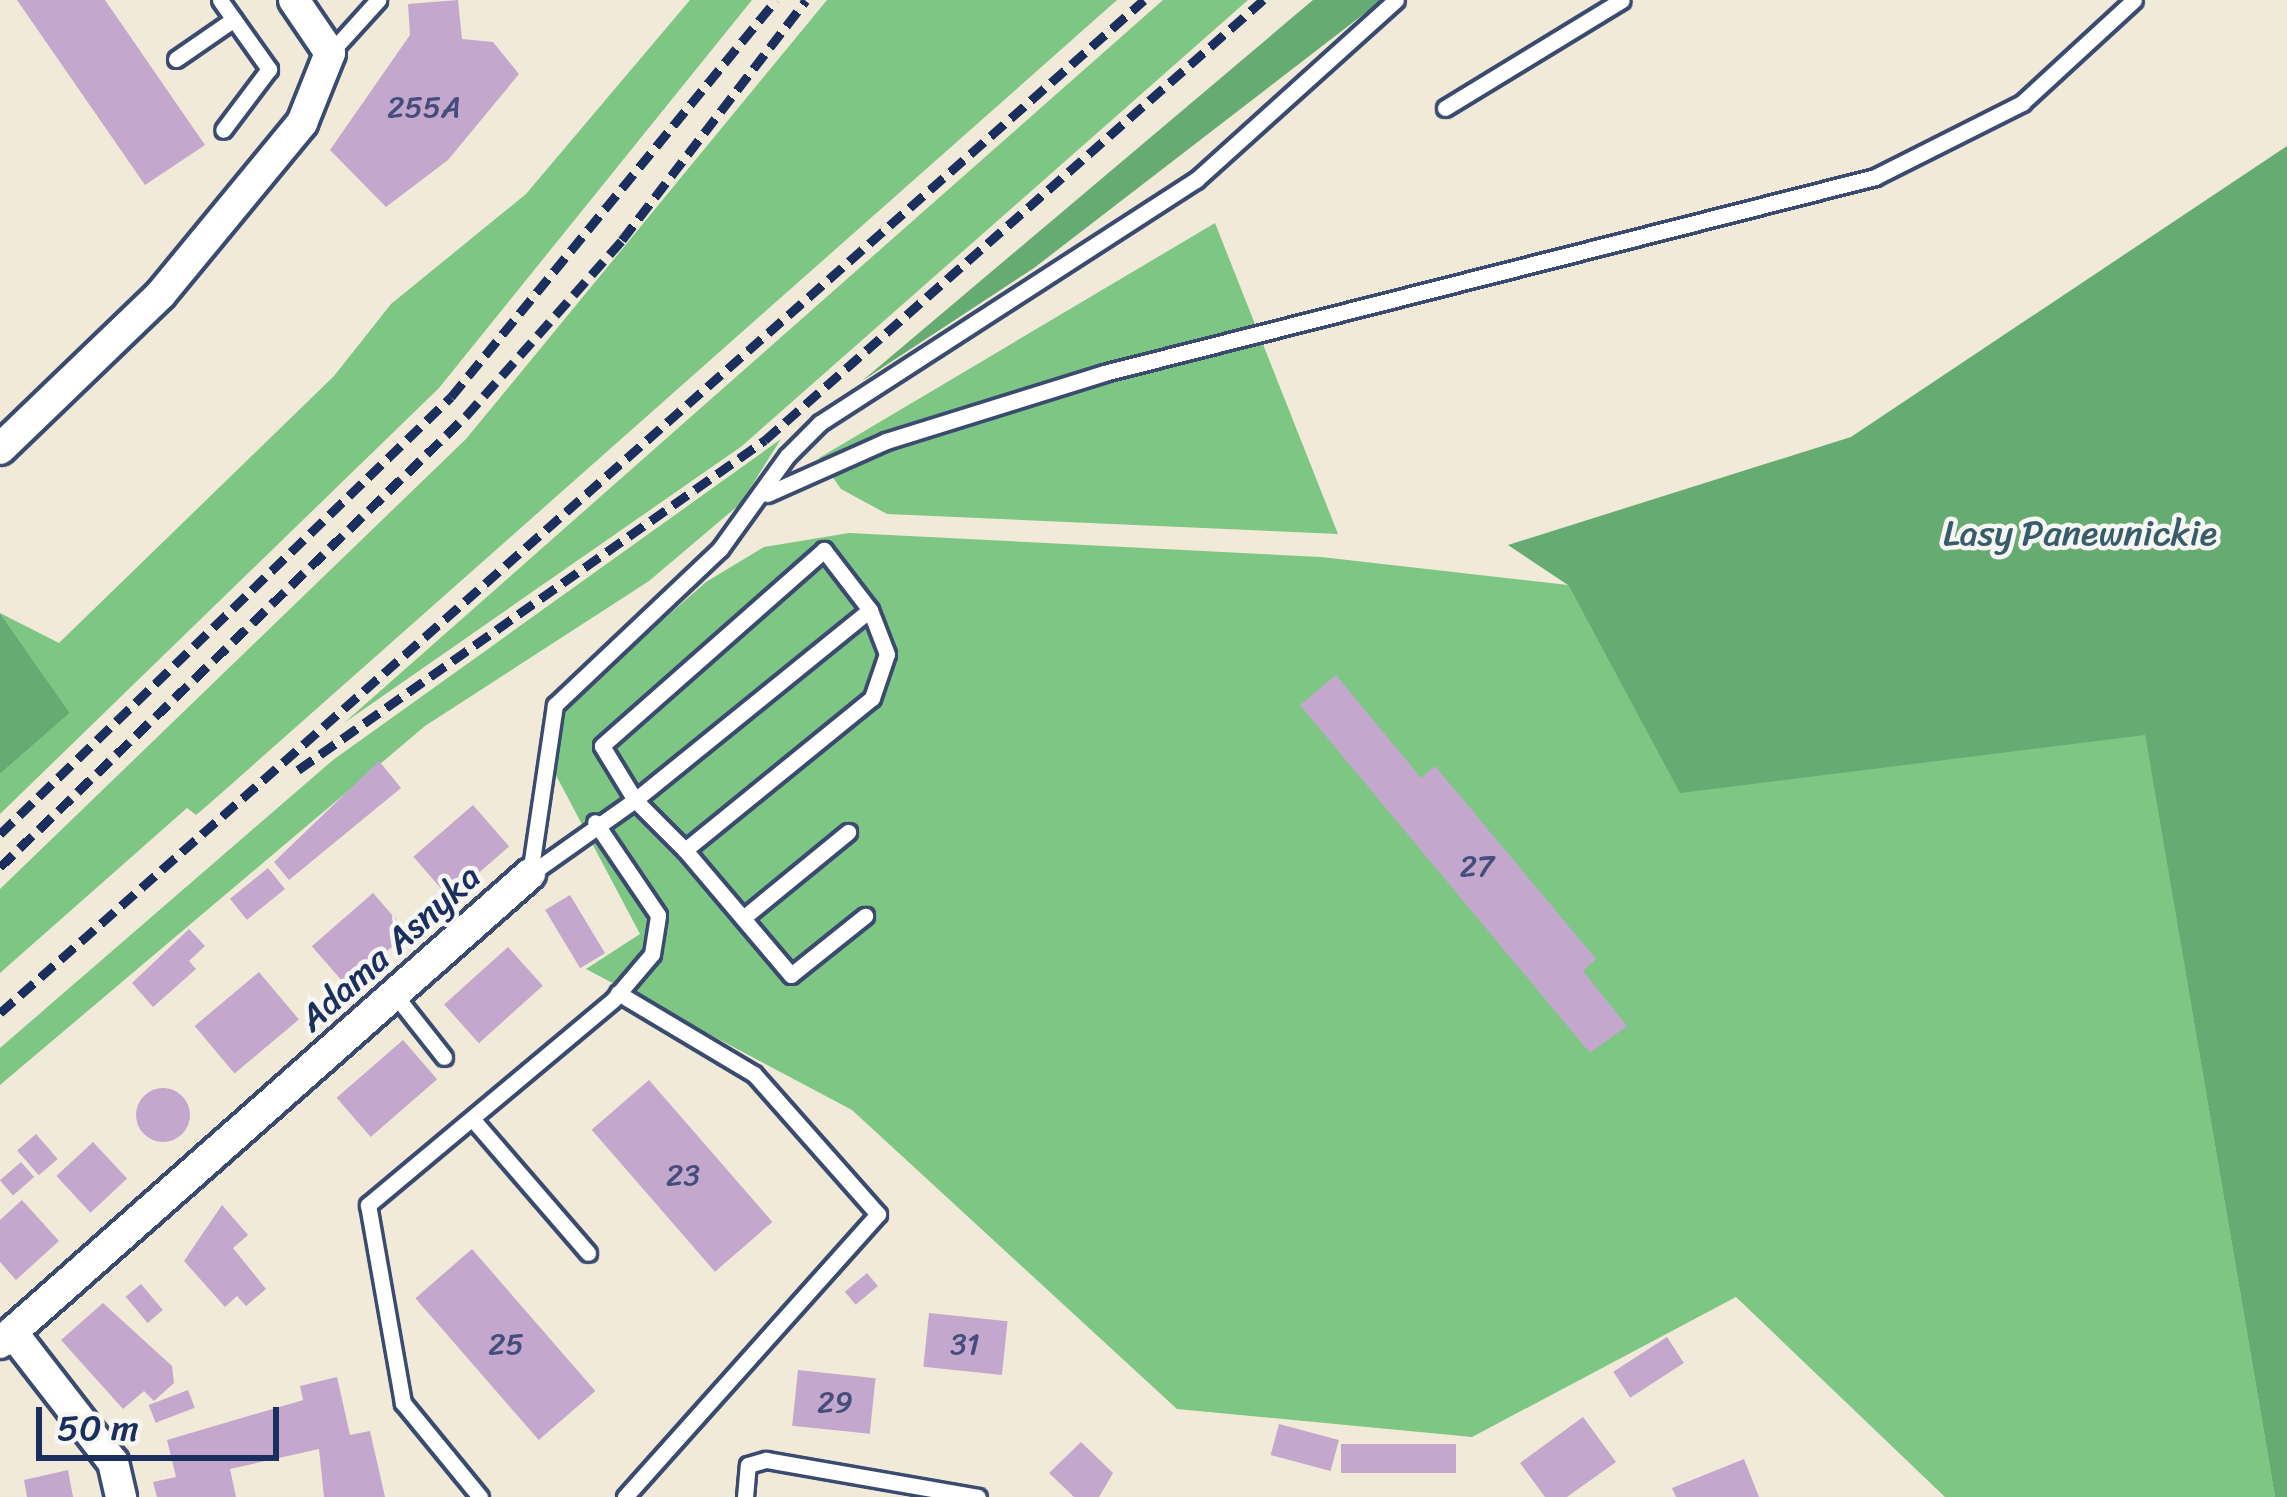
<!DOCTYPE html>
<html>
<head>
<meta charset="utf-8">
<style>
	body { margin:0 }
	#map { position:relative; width:2287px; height:1497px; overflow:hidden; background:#f2ead8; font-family:Sriracha,sans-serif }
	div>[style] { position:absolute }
	.green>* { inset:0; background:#7dc683 }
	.forest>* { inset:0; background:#66ab71 }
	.building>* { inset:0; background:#c3a7cd; transform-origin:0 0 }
	.round { border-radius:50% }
	.roads { filter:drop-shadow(3px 0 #3b4b70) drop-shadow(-3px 0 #3b4b70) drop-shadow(0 3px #3b4b70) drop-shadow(0 -3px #3b4b70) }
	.lane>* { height:15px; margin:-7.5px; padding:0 7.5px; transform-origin:7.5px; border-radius:7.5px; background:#fff }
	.street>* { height:30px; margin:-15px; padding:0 15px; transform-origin:15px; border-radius:15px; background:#fff }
	.rail>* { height:9px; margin-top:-4.5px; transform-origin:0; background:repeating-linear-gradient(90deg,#1b2f5e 0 18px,transparent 0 27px) }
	span { translate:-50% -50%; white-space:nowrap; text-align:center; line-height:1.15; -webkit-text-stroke:9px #f6f6f2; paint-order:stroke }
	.number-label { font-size:30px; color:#454d7a }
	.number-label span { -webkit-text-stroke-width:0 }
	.park-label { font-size:36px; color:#385c69 }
	.street-label { font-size:36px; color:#1b2f5e }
	.scale { position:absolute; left:36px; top:1407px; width:243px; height:54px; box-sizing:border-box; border:6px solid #1b2f5e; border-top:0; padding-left:15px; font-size:36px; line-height:42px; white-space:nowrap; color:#1b2f5e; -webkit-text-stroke:9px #f6f6f2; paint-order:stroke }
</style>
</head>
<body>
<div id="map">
	<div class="green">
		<i style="clip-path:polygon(690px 0,752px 0,439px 388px,0 814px,0 774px,70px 713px,0 613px,59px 643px,334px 376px,391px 304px,526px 194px)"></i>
		<i style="clip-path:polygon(827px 0,1117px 0,209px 804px,196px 815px,187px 808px,0 973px,0 889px,466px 439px)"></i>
		<i style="clip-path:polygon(1163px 0,1248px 0,742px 446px,344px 723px)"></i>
		<i style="clip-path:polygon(1215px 223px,1338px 534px,887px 514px,841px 489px,819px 458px)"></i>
		<i style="clip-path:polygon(781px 439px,740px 504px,649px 581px,425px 726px,0 1085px,0 1048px,333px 760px)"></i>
		<i style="clip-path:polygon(849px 533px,1321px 557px,1568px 585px,1680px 792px,2145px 734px,2275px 1497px,1945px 1497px,1736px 1297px,1472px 1437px,1177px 1409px,852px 1110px,586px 969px,640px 934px,549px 762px,566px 705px,706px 582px,764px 547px)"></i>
	</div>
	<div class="forest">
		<i style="clip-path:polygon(1313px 0,1382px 0,1034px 268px,862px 381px)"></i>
		<i style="clip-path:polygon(2287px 146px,2287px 1497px,2275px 1497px,2145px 735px,1680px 793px,1568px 585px,1508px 545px,1851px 437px)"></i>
		<i style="clip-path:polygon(0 613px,70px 713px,0 774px)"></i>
	</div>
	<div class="building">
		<i style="clip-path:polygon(17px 0,105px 0,205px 145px,145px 185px)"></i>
		<i style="clip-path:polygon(458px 0,462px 39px,493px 42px,519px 74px,448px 160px,386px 207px,330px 150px,410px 35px,408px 4px)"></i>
		<i style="clip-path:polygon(1336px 675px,1421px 778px,1435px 766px,1596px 959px,1583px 971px,1627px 1026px,1590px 1053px,1300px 705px)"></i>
		<i style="clip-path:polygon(379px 761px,401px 788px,289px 880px,274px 862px)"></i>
		<i style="left:473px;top:805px;width:55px;height:79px;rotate:49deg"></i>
		<i style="left:268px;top:868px;width:27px;height:49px;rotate:51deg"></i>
		<i style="left:373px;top:893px;width:53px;height:81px;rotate:49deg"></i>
		<i style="left:570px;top:895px;width:68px;height:29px;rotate:59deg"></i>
		<i style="clip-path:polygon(189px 929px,205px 946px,189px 961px,196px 969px,153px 1007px,132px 983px)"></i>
		<i style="left:508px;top:947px;width:52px;height:86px;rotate:48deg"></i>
		<i style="left:259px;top:972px;width:62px;height:84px;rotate:50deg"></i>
		<i style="left:403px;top:1040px;width:52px;height:88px;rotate:49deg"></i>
		<i style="left:649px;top:1080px;width:188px;height:76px;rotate:49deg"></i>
		<i class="round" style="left:136px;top:1088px;width:54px;height:54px"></i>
		<i style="left:36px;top:1134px;width:33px;height:25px;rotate:49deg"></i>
		<i style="left:93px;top:1142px;width:50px;height:50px;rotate:47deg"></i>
		<i style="left:21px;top:1162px;width:20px;height:28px;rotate:49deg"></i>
		<i style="clip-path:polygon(22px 1200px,59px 1241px,16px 1280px,0 1262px,0 1220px)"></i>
		<i style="clip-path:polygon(222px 1205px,248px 1235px,233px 1248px,266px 1289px,246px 1306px,237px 1296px,225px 1307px,184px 1261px)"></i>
		<i style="left:472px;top:1249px;width:188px;height:75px;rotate:49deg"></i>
		<i style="left:867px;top:1273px;width:17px;height:29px;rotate:50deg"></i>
		<i style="left:141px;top:1284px;width:34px;height:20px;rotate:50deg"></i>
		<i style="clip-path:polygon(103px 1303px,172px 1366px,174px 1383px,154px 1401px,144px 1391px,123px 1409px,61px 1340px)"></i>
		<i style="left:929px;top:1313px;width:79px;height:54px;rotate:6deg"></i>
		<i style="left:1667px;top:1337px;width:31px;height:64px;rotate:57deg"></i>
		<i style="left:798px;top:1370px;width:78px;height:56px;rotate:6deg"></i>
		<i style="clip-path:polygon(337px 1377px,350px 1435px,370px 1431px,385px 1497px,324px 1497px,319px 1449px,230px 1469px,236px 1497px,157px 1497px,153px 1482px,176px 1477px,167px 1440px,303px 1400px,300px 1386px)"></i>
		<i style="left:188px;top:1390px;width:19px;height:42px;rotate:69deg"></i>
		<i style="clip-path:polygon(1583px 1417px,1616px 1462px,1567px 1497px,1545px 1497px,1520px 1463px)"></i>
		<i style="left:1279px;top:1424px;width:62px;height:32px;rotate:15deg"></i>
		<i style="clip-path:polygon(1081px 1442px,1113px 1473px,1099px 1497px,1074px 1497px,1049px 1473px)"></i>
		<i style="left:1341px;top:1444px;width:115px;height:29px"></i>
		<i style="clip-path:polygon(1744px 1459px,1759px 1497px,1676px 1497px,1672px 1488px)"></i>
		<i style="clip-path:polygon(68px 1470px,73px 1497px,27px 1497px,24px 1480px)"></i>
	</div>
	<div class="roads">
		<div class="lane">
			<i style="left:220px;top:0;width:85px;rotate:54.6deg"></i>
			<i style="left:269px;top:69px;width:76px;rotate:127deg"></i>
			<i style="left:330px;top:53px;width:72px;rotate:-47.8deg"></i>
			<i style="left:176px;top:59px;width:70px;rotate:-34.6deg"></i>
			<i style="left:1445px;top:108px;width:207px;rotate:-31.4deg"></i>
			<i style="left:767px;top:494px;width:130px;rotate:-24deg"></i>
			<i style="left:886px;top:441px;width:228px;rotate:-17.3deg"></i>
			<i style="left:1104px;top:373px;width:796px;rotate:-14.26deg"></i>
			<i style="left:1875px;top:177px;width:165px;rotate:-26.7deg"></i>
			<i style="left:2022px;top:103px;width:152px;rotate:-42.6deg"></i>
			<i style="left:685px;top:850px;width:164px;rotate:49.7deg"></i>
			<i style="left:791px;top:975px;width:95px;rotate:-38.6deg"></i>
			<i style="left:533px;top:872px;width:125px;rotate:-35.2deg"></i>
			<i style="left:635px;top:800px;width:302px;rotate:-39deg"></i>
			<i style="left:870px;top:610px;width:76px;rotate:-127.5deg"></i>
			<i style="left:824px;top:550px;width:296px;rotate:138.6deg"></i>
			<i style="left:602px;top:746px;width:63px;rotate:58.6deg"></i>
			<i style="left:635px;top:800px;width:71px;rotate:45deg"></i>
			<i style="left:685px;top:850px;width:241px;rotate:-39.1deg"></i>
			<i style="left:872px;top:698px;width:46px;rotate:-71.2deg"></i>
			<i style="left:887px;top:654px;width:47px;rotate:-111.1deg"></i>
			<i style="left:530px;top:874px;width:171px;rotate:-81.6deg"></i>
			<i style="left:555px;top:705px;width:227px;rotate:-43.4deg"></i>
			<i style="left:720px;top:549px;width:115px;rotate:-54.2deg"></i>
			<i style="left:787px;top:456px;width:47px;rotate:-45deg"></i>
			<i style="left:820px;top:423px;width:448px;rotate:-32.9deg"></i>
			<i style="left:1196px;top:180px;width:269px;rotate:-42deg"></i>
			<i style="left:743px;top:918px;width:136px;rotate:-39.3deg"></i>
			<i style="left:618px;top:993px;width:158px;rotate:30.8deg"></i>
			<i style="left:754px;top:1074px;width:187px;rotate:48.5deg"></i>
			<i style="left:878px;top:1214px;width:380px;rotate:131.8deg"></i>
			<i style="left:395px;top:995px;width:79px;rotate:51.7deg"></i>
			<i style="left:475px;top:1122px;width:173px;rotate:49.2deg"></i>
			<i style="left:480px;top:1497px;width:122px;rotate:-129.3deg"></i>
			<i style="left:403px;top:1403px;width:201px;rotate:-100deg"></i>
			<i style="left:368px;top:1205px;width:319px;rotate:-39.9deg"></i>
			<i style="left:613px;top:1000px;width:60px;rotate:-49.7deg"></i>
			<i style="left:652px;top:954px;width:39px;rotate:-81deg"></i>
			<i style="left:658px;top:915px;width:112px;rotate:-124.1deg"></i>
			<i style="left:745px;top:1497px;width:32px;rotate:-85deg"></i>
			<i style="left:748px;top:1465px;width:19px;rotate:-16deg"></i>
			<i style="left:766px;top:1460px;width:215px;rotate:9.9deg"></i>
		</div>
		<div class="street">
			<i style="left:0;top:449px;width:223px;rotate:-43.9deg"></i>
			<i style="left:161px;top:294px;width:222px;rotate:-50.5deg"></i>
			<i style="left:302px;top:123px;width:75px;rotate:-68.2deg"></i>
			<i style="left:330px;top:53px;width:64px;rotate:-124.2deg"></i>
			<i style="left:12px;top:1332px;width:165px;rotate:52.2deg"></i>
			<i style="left:113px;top:1462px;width:36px;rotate:77deg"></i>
			<i style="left:0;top:1343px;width:708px;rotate:-41.51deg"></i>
		</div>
	</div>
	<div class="rail">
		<i style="left:298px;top:770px;width:572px;rotate:-35.25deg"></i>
		<i style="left:765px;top:440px;width:665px;rotate:-41.46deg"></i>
		<i style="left:0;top:834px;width:628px;rotate:-44.1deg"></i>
		<i style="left:451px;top:397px;width:513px;rotate:-50.69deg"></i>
		<i style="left:0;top:867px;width:649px;rotate:-44.06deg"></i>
		<i style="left:466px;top:416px;width:235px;rotate:-48.4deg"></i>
		<i style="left:622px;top:240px;width:302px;rotate:-52.5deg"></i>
		<i style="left:0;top:1013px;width:1528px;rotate:-41.52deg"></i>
	</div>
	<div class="number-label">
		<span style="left:424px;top:107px">255A</span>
		<span style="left:1477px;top:866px">27</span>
		<span style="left:683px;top:1175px">23</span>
		<span style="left:506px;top:1344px">25</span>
		<span style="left:965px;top:1344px">31</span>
		<span style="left:835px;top:1402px">29</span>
	</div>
	<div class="park-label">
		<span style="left:2080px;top:534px">Lasy Panewnickie</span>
	</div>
	<div class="street-label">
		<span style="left:390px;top:948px;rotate:-42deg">Adama Asnyka</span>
	</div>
	<div class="scale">50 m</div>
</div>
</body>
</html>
